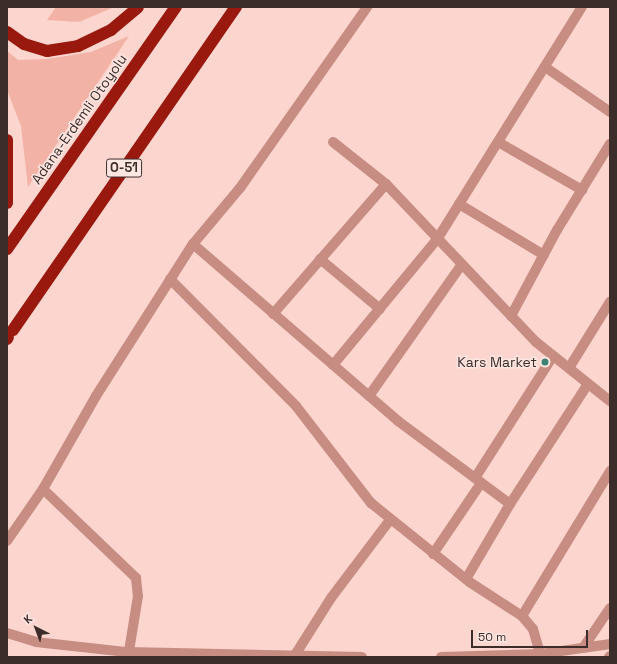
<!DOCTYPE html>
<html>
<head>
<meta charset="utf-8">
<style>
	body { margin:0 }
	#map { position:relative; width:617px; height:664px; overflow:hidden; background:#fcd5ce; font-family:"Space Grotesk",sans-serif }
	div>[style] { position:absolute }
	.green>* { inset:0; background:#f3b2a6 }
	.minor>* { height:10px; margin:-5px; padding:0 5px; transform-origin:5px; border-radius:5px; background:#c78c82 }
	.motorway>* { height:12px; margin:-6px; padding:0 6px; transform-origin:6px; border-radius:6px; background:#9a190f }
	.dots>* { width:11px; height:11px; translate:-50% -50%; box-sizing:border-box; border:2px solid #fee6e2; border-radius:50% }
	span { translate:-50% -50%; white-space:nowrap; text-align:center; line-height:1.15; -webkit-text-stroke:3px #fee6e2; paint-order:stroke }
	.shield-label span { padding:1px 3px; background:#fee6e2; border:1px solid; border-radius:3px; -webkit-text-stroke-width:0 }
	.shield-label { font-size:13px; color:#3c2d2b; font-weight:700 }
	.street-label { font-size:14px; color:#3c2d2b }
	.poi-label { font-size:14px; color:#3c2d2b }
	.right { translate:-100% -50%; text-align:right }
	.frame { position:absolute; inset:0; border:8px solid #3c2d2b; pointer-events:none }
	.north { position:absolute; left:16px; top:608px; width:40px; height:40px; -webkit-text-stroke:3px #fee6e2; paint-order:stroke; rotate:318deg; font-size:11px; font-weight:700; line-height:16px; text-align:center; color:#3c2d2b }
	.north::after { content:''; display:block; margin:auto; width:14px; height:18px; background:#3c2d2b; clip-path:polygon(50% 0,100% 100%,50% 72%,0 100%) }
	.scale { position:absolute; left:471px; top:630px; width:117px; height:18px; box-sizing:border-box; border:2px solid #3c2d2b; border-top:0; padding-left:5px; font-size:12px; line-height:14px; white-space:nowrap; color:#3c2d2b; -webkit-text-stroke:3px #fee6e2; paint-order:stroke }
</style>
</head>
<body>
<div id="map">
	<div class="green">
		<i style="clip-path:polygon(56px 7px,114px 7px,79px 22px,47px 20px)"></i>
		<i style="clip-path:polygon(129px 36px,28px 187px,21px 126px,7px 90px,7px 51px,18px 60px,47px 59px,91px 52px)"></i>
	</div>
	<div class="minor">
		<i style="left:545px;top:67px;width:79px;rotate:34.7deg"></i>
		<i style="left:333px;top:142px;width:68px;rotate:38.4deg"></i>
		<i style="left:386px;top:184px;width:218px;rotate:46.5deg"></i>
		<i style="left:536px;top:342px;width:95px;rotate:38.6deg"></i>
		<i style="left:498px;top:142px;width:97px;rotate:29.7deg"></i>
		<i style="left:459px;top:204px;width:99px;rotate:31deg"></i>
		<i style="left:193px;top:244px;width:271px;rotate:40.8deg"></i>
		<i style="left:398px;top:421px;width:139px;rotate:36.5deg"></i>
		<i style="left:320px;top:259px;width:78px;rotate:39.8deg"></i>
		<i style="left:170px;top:279px;width:179px;rotate:45.2deg"></i>
		<i style="left:296px;top:406px;width:123px;rotate:52.3deg"></i>
		<i style="left:371px;top:503px;width:128px;rotate:38.7deg"></i>
		<i style="left:471px;top:583px;width:61px;rotate:32.9deg"></i>
		<i style="left:522px;top:616px;width:17px;rotate:50deg"></i>
		<i style="left:533px;top:629px;width:26px;rotate:74deg"></i>
		<i style="left:273px;top:314px;width:172px;rotate:-49deg"></i>
		<i style="left:511px;top:316px;width:98px;rotate:-61.9deg"></i>
		<i style="left:557px;top:230px;width:101px;rotate:-58.4deg"></i>
		<i style="left:333px;top:365px;width:165px;rotate:-50.4deg"></i>
		<i style="left:438px;top:238px;width:272px;rotate:-58.1deg"></i>
		<i style="left:569px;top:368px;width:78px;rotate:-58.2deg"></i>
		<i style="left:369px;top:396px;width:161px;rotate:-54.8deg"></i>
		<i style="left:475px;top:478px;width:145px;rotate:-57.4deg"></i>
		<i style="left:43px;top:489px;width:129px;rotate:43.7deg"></i>
		<i style="left:136px;top:578px;width:18px;rotate:84deg"></i>
		<i style="left:138px;top:596px;width:62px;rotate:99.3deg"></i>
		<i style="left:7px;top:541px;width:63px;rotate:-55.3deg"></i>
		<i style="left:43px;top:489px;width:107px;rotate:-60.3deg"></i>
		<i style="left:96px;top:396px;width:180px;rotate:-57.5deg"></i>
		<i style="left:193px;top:244px;width:73px;rotate:-50deg"></i>
		<i style="left:240px;top:188px;width:221px;rotate:-54.9deg"></i>
		<i style="left:433px;top:554px;width:86px;rotate:-55.9deg"></i>
		<i style="left:466px;top:579px;width:87px;rotate:-59.6deg"></i>
		<i style="left:510px;top:504px;width:143px;rotate:-57deg"></i>
		<i style="left:522px;top:616px;width:170px;rotate:-58.7deg"></i>
		<i style="left:7px;top:633px;width:30px;rotate:17deg"></i>
		<i style="left:36px;top:642px;width:92px;rotate:6.3deg"></i>
		<i style="left:127px;top:652px;width:235px;rotate:1.2deg"></i>
		<i style="left:583px;top:648px;width:48px;rotate:-56deg"></i>
		<i style="left:295px;top:655px;width:67px;rotate:-57.7deg"></i>
		<i style="left:331px;top:598px;width:98px;rotate:-52.9deg"></i>
		<i style="left:441px;top:657px;width:99px;rotate:-1.7deg"></i>
		<i style="left:540px;top:654px;width:71px;rotate:-8.1deg"></i>
		<i style="left:609px;top:657px;width:1px;rotate:-45deg"></i>
	</div>
	<div class="motorway">
		<i style="left:7px;top:32px;width:21px;rotate:35deg"></i>
		<i style="left:24px;top:44px;width:24px;rotate:17deg"></i>
		<i style="left:47px;top:51px;width:31px;rotate:-9deg"></i>
		<i style="left:78px;top:46px;width:37px;rotate:-26deg"></i>
		<i style="left:111px;top:30px;width:35px;rotate:-40deg"></i>
		<i style="left:7px;top:140px;width:63px;rotate:90deg"></i>
		<i style="left:7px;top:249px;width:295px;rotate:-55.1deg"></i>
		<i style="left:13px;top:330px;width:393px;rotate:-55.4deg"></i>
		<i style="left:7px;top:339px;width:2px;rotate:-63deg"></i>
	</div>
	<div class="dots">
		<i style="left:545px;top:362px;background:#3e8275"></i>
	</div>
	<div class="shield-label">
		<span style="left:124px;top:168px">O-51</span>
	</div>
	<div class="street-label">
		<span style="left:79px;top:119px;rotate:-55deg">Adana-Erdemli Otoyolu</span>
	</div>
	<div class="poi-label">
		<span class="right" style="left:537px;top:362px">Kars Market</span>
	</div>
	<div class="frame"></div>
	<div class="north">K</div>
	<div class="scale">50 m</div>
</div>
</body>
</html>
